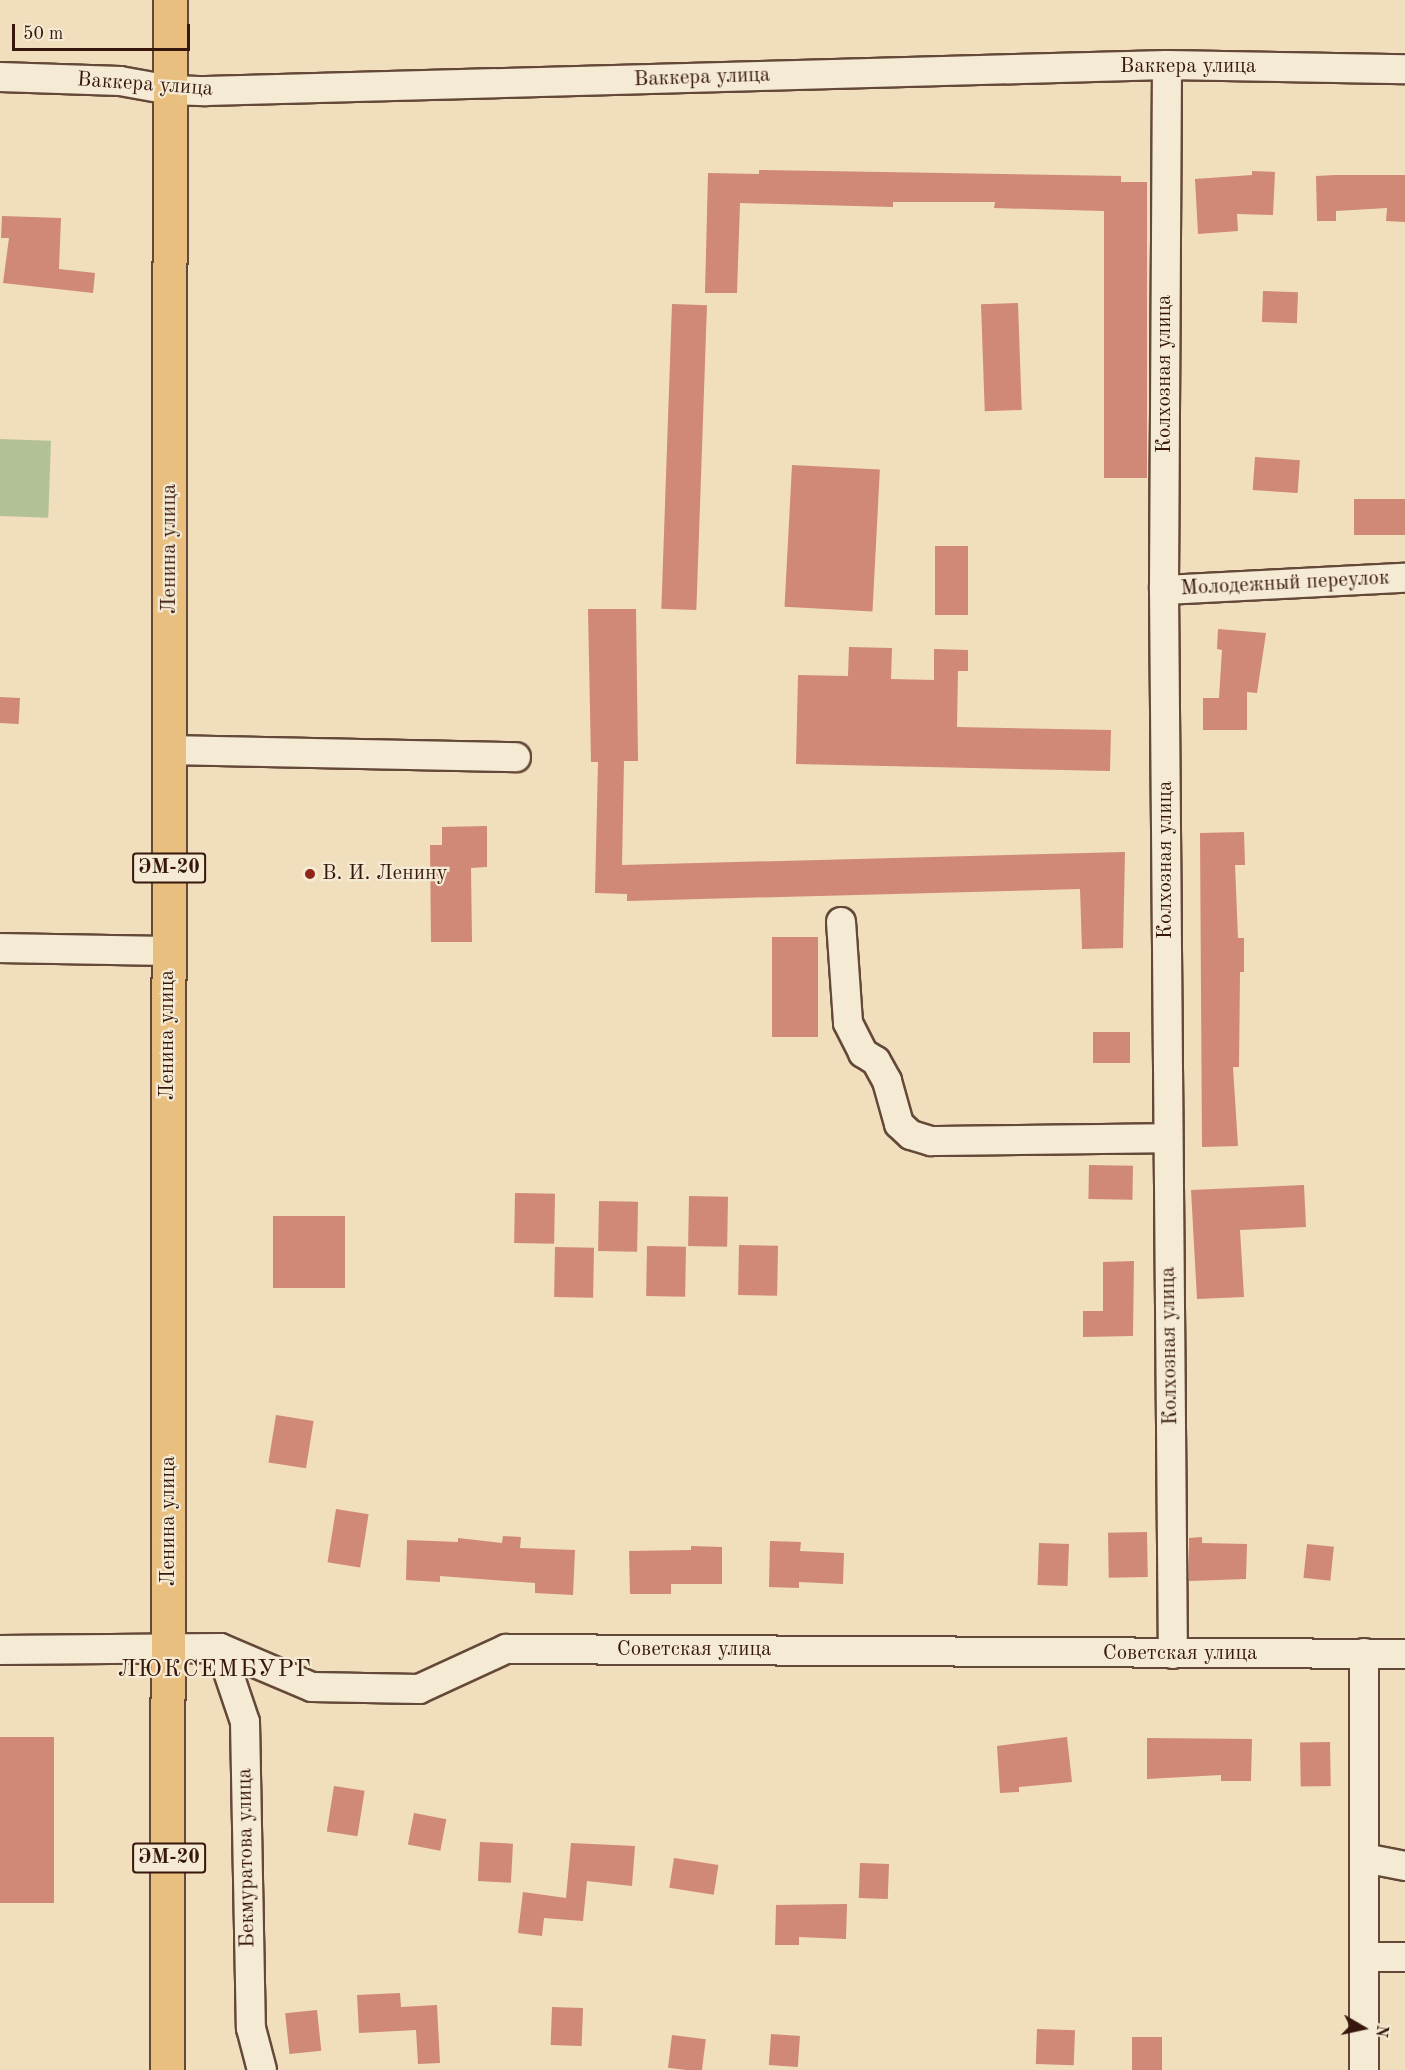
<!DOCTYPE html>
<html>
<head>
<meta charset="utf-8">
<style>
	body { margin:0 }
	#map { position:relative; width:1405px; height:2070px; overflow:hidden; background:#f0debd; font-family:"Old Standard TT",serif }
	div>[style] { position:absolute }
	.green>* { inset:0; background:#b3c296; transform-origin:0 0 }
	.building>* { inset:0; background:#d08877; transform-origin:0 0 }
	.roads { filter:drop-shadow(2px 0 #654938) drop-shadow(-2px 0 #654938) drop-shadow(0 2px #654938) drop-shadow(0 -2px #654938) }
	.street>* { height:28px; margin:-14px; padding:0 14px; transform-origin:14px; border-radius:14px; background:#f5ead4 }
	.primary>* { height:33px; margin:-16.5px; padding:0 16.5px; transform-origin:16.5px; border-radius:16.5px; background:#e8bf7e }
	.dots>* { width:16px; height:16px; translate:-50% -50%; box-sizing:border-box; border:3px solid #f5ead4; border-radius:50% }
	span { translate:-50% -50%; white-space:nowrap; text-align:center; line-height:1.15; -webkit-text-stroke:4.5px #f5ead4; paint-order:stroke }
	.shield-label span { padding:2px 4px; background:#f5ead4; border:2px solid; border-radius:4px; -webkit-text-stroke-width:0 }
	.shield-label { font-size:20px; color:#37170b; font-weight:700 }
	.street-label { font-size:21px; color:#37170b }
	.poi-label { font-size:21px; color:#37170b }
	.left { translate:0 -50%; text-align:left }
	.quarter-label { font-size:24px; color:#37170b; letter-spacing:1.5px }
	.north { position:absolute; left:1333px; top:1998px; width:60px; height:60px; -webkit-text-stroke:4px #f5ead4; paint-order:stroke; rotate:99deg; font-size:16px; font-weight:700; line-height:24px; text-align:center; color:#37170b }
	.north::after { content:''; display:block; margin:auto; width:21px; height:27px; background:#37170b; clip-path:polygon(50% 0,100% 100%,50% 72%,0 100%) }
	.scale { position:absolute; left:12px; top:24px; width:178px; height:27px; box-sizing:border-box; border:3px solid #37170b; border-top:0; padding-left:8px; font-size:18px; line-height:21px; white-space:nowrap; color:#37170b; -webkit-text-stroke:4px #f5ead4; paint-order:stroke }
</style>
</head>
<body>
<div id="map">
	<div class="green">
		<i style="left:0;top:439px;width:51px;height:77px;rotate:2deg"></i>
	</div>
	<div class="building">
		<i style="clip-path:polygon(759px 170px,1121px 176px,1121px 182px,1147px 182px,1147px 478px,1104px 478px,1104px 211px,994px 208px,995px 202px,893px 202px,893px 207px,740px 203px,737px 293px,705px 293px,708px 173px,759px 174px)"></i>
		<i style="clip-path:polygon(1252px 171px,1275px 172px,1273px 215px,1237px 214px,1238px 231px,1198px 234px,1195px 179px,1252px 175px)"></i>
		<i style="clip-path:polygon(1335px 175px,1405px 175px,1405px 222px,1386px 221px,1387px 208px,1336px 211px,1336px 221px,1317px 221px,1316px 176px)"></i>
		<i style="clip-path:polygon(2px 216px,61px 218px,59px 269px,95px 273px,93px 293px,3px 283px,9px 238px,1px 238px)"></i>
		<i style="left:1263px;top:291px;width:35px;height:31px;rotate:2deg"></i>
		<i style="left:1018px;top:303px;width:107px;height:37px;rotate:88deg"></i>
		<i style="left:672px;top:304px;width:35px;height:305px;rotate:2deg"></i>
		<i style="left:1255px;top:457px;width:45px;height:33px;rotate:4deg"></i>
		<i style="left:792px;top:465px;width:88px;height:142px;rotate:3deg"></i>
		<i style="left:1405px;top:499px;width:36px;height:51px;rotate:90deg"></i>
		<i style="left:935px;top:546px;width:33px;height:69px"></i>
		<i style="clip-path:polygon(588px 609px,636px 609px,638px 761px,624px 761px,622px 865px,1125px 852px,1123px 948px,1082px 949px,1080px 889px,627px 901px,627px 894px,595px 893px,598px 762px,591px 762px)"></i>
		<i style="clip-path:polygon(1218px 629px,1266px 633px,1257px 693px,1247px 692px,1247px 730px,1203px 730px,1203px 698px,1219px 698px,1222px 650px,1217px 649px)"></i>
		<i style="clip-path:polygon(849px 647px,892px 648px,891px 679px,934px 680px,934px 649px,968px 650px,968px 671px,958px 671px,957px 727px,1111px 730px,1110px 771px,796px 764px,798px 675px,848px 676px)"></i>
		<i style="left:0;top:697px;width:20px;height:26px;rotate:3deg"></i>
		<i style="clip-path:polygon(487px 826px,487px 867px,471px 868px,472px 942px,431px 942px,430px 845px,442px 845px,442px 827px)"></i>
		<i style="clip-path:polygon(1244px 832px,1245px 865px,1235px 865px,1238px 938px,1244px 938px,1244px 972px,1240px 972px,1239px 1067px,1233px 1067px,1238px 1146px,1202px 1147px,1200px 833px)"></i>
		<i style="left:772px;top:937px;width:46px;height:100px"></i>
		<i style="left:1130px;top:1032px;width:31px;height:37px;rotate:90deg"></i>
		<i style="left:1089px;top:1165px;width:44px;height:34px;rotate:1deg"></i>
		<i style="clip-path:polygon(1304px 1185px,1306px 1227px,1240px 1230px,1244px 1297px,1197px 1299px,1191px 1190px)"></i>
		<i style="left:515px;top:1193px;width:40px;height:50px;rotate:1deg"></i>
		<i style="left:689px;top:1196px;width:39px;height:50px;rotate:1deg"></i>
		<i style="left:599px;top:1201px;width:39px;height:50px;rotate:1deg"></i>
		<i style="left:273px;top:1216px;width:72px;height:72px"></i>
		<i style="left:739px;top:1245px;width:39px;height:50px;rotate:1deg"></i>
		<i style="left:647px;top:1246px;width:39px;height:50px;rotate:1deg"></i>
		<i style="left:555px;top:1247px;width:39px;height:50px;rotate:1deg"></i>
		<i style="clip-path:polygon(1134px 1261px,1133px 1336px,1083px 1337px,1083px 1311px,1103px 1311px,1103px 1262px)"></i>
		<i style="left:276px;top:1415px;width:38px;height:48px;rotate:9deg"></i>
		<i style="left:336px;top:1509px;width:33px;height:54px;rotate:9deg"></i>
		<i style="left:1147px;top:1532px;width:45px;height:39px;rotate:89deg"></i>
		<i style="clip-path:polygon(503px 1536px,521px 1537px,520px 1548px,575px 1550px,573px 1595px,535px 1593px,535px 1583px,440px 1576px,440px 1582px,406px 1580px,407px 1540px,458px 1542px,458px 1538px,502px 1543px)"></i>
		<i style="clip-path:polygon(1202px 1537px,1202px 1543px,1247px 1544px,1246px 1579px,1189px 1581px,1189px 1538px)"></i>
		<i style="clip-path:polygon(770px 1541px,801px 1542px,800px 1551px,844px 1553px,843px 1584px,799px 1582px,799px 1588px,769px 1587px)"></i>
		<i style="left:1039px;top:1543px;width:30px;height:42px;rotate:2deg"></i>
		<i style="left:1307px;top:1544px;width:27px;height:34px;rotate:6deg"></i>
		<i style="clip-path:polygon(691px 1546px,722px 1547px,722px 1584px,671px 1584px,671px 1594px,630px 1594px,629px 1551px,691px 1550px)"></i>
		<i style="left:0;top:1737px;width:54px;height:166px"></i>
		<i style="clip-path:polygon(1067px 1737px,1072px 1782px,1019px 1787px,1019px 1792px,1000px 1793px,997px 1746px)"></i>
		<i style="clip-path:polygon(1147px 1738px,1252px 1739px,1251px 1781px,1221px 1781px,1221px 1775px,1147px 1779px)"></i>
		<i style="left:1330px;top:1742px;width:44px;height:30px;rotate:89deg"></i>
		<i style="left:334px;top:1786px;width:31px;height:46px;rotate:9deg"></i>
		<i style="left:414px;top:1813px;width:33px;height:32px;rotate:11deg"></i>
		<i style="left:480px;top:1842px;width:33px;height:39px;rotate:3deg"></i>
		<i style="clip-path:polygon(571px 1843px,635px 1846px,632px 1886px,587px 1881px,583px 1921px,544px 1918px,542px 1936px,518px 1933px,523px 1892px,566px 1898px)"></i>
		<i style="left:674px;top:1858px;width:45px;height:30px;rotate:9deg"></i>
		<i style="left:860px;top:1863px;width:29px;height:35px;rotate:2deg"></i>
		<i style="clip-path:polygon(847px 1904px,846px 1939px,799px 1937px,799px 1945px,775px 1945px,776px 1905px)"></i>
		<i style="clip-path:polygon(400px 1993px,401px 2007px,437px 2005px,440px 2063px,418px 2064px,416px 2030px,359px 2033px,357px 1995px)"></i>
		<i style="left:552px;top:2007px;width:31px;height:38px;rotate:2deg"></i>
		<i style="left:317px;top:2010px;width:41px;height:32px;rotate:84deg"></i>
		<i style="left:1037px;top:2029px;width:38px;height:35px;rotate:2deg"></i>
		<i style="left:771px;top:2034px;width:29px;height:31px;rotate:4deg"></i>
		<i style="left:672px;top:2035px;width:34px;height:33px;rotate:7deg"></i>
		<i style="left:1162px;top:2037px;width:33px;height:30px;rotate:90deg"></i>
	</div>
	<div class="roads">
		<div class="street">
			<i style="left:1167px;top:65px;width:525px;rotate:90.33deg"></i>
			<i style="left:1164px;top:590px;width:1064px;rotate:89.52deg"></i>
			<i style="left:0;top:77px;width:120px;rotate:1.9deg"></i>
			<i style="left:120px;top:81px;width:51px;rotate:10.2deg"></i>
			<i style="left:170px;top:90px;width:36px;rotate:2deg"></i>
			<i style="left:206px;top:91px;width:961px;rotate:-1.55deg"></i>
			<i style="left:1167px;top:65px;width:238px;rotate:1deg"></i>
			<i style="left:1164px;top:590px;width:241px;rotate:-2.9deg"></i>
			<i style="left:170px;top:750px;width:346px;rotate:1.2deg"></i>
			<i style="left:841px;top:922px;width:101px;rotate:86deg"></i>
			<i style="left:848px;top:1023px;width:34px;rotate:63deg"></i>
			<i style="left:863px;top:1053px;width:15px;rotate:32deg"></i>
			<i style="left:876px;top:1061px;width:23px;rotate:61deg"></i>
			<i style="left:887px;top:1081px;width:45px;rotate:74.4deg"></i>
			<i style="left:899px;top:1124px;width:16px;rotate:43deg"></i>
			<i style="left:911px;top:1135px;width:21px;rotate:17deg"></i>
			<i style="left:931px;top:1141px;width:237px;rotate:-0.7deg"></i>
			<i style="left:0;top:948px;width:168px;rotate:1deg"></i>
			<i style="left:220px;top:1648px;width:78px;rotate:71.3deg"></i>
			<i style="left:245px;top:1722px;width:306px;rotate:88.9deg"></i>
			<i style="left:251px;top:2028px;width:43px;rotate:75.3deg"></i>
			<i style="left:0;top:1650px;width:220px;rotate:-0.5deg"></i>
			<i style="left:220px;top:1648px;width:100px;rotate:23deg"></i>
			<i style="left:312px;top:1687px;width:107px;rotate:1.1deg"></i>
			<i style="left:419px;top:1689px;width:96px;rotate:-24.7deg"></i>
			<i style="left:506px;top:1649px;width:899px;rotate:0.32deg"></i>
			<i style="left:1364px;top:1653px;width:417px;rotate:90deg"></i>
			<i style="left:1364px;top:1858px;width:42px;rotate:11deg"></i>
			<i style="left:1364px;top:1957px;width:41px"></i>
		</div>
		<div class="primary">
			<i style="left:167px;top:2070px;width:2070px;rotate:-89.92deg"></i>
		</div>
	</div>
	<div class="dots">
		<i style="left:310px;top:874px;background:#8f2418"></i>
	</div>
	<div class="shield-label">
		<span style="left:169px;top:868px">ЭМ-20</span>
		<span style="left:169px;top:1858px">ЭМ-20</span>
	</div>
	<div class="street-label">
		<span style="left:1188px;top:67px">Ваккера улица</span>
		<span style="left:702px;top:78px;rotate:-2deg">Ваккера улица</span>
		<span style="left:145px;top:85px;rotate:4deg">Ваккера улица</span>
		<span style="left:1165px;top:374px;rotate:-90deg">Колхозная улица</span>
		<span style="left:170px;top:549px;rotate:-90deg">Ленина улица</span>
		<span style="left:1285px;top:584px;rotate:-3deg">Молодежный переулок</span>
		<span style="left:1166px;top:860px;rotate:-90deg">Колхозная улица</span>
		<span style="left:168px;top:1035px;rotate:-90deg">Ленина улица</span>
		<span style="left:1170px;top:1346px;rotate:-91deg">Колхозная улица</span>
		<span style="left:169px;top:1521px;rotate:-90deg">Ленина улица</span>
		<span style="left:694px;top:1650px">Советская улица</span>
		<span style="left:1180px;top:1654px">Советская улица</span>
		<span style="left:247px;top:1858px;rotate:-91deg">Бекмуратова улица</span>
	</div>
	<div class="poi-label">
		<span class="left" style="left:322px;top:874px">В. И. Ленину</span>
	</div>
	<div class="quarter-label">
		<span style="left:215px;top:1671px">ЛЮКСЕМБУРГ</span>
	</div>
	<div class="north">N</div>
	<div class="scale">50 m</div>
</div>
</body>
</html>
